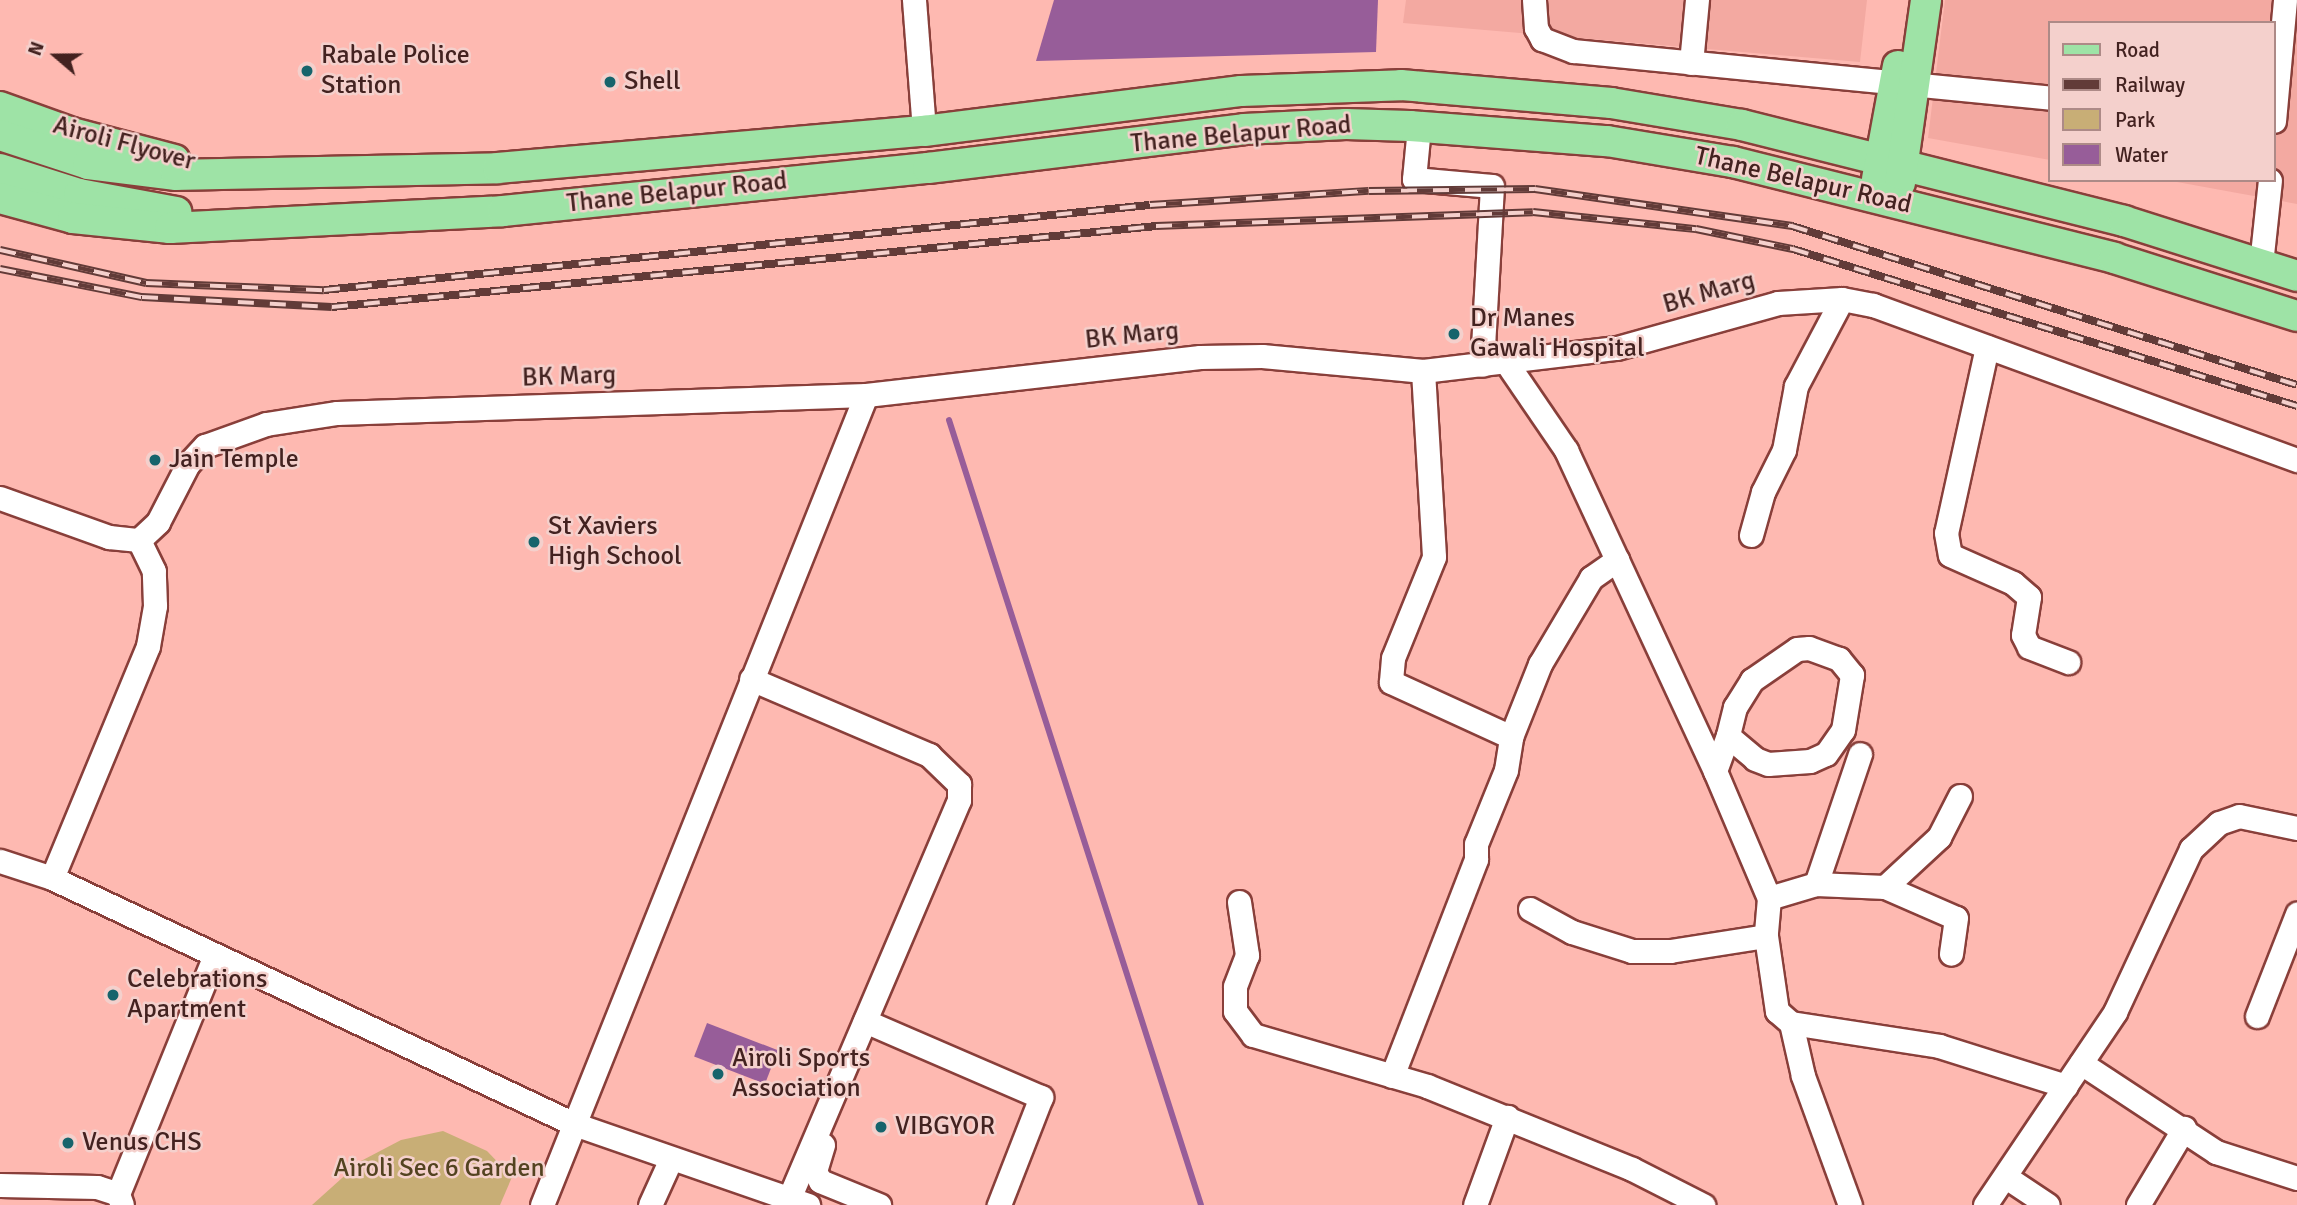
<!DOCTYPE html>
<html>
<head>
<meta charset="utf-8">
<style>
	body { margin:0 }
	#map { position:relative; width:2297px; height:1205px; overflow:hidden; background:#feb9b1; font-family:Signika,sans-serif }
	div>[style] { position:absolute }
	.built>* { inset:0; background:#f3a9a1 }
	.green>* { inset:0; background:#c8ae76 }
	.water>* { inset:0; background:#975d99; transform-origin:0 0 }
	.stream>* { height:6px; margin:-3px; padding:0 3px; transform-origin:3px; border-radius:3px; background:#975d99 }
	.roads { filter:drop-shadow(2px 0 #893f3a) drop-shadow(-2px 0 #893f3a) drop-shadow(0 2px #893f3a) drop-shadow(0 -2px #893f3a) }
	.minor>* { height:23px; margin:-11.5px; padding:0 11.5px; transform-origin:11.5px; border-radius:11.5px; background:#fff }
	.major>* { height:30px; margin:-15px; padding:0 15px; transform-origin:15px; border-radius:15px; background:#9ee3a6 }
	.rail>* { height:8px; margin-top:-4px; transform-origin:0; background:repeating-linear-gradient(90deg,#f4d0cc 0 16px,#623b38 0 32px); box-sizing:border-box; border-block:2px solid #623b38 }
	.dots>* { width:19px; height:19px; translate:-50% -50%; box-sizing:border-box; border:4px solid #f4d0cc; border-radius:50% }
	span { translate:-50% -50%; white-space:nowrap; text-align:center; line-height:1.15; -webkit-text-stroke:5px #f4d0cc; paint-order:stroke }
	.poi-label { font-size:26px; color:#432220 }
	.left { translate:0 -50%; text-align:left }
	.street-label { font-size:26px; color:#432220 }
	.park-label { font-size:26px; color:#534320 }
	.legend { position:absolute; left:2048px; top:21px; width:228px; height:161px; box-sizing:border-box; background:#f4d0cc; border:2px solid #ad8a87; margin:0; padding:9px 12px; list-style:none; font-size:21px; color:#432220 }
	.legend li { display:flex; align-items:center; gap:14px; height:35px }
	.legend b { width:35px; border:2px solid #ad8a87 }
	.north { position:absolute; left:21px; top:21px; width:70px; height:70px; -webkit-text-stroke:5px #f4d0cc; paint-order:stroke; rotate:290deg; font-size:19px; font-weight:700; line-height:28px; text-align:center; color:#432220 }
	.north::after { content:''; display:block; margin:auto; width:24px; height:32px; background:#432220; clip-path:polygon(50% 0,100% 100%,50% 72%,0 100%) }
</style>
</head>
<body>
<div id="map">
	<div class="built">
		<i style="clip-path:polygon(1406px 0,1867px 0,1860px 62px,1403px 23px)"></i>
		<i style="clip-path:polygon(1945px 0,2297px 0,2297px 204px,2166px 180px,2274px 180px,2274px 23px,2050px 23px,2050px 160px,1928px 138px)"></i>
	</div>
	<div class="green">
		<i style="clip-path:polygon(443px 1131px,487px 1151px,512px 1177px,500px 1205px,312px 1205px,361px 1161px,401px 1140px)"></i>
	</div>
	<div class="water">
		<i style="clip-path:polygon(1054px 0,1378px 0,1376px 52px,1036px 61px)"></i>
		<i style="left:707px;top:1023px;width:76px;height:36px;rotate:21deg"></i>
	</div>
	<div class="stream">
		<i style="left:949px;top:420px;width:824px;rotate:72.2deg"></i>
	</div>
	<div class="roads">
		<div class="minor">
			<i style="left:914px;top:0;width:131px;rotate:85.6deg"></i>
			<i style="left:1534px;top:0;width:28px;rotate:86deg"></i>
			<i style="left:1536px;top:28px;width:13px;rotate:61deg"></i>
			<i style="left:1542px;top:39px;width:34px;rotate:21deg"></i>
			<i style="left:1574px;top:51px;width:478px;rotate:5.6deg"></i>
			<i style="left:1691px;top:63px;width:63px;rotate:-84.6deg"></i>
			<i style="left:2274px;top:121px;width:121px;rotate:-84.8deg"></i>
			<i style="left:1419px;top:127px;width:52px;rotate:95.5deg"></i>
			<i style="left:1414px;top:179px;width:78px;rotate:5.1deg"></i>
			<i style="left:1492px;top:186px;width:179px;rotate:93.2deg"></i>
			<i style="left:2261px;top:264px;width:84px;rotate:-83.9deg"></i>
			<i style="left:1987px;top:347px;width:190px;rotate:102.4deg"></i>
			<i style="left:1946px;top:533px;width:22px;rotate:80deg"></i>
			<i style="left:1950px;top:555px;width:69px;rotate:24deg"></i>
			<i style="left:2013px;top:583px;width:21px;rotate:41deg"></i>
			<i style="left:2029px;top:597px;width:38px;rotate:99deg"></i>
			<i style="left:2023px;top:635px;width:13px;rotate:63deg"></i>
			<i style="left:2029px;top:647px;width:42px;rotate:21deg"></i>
			<i style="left:1506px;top:362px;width:107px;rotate:55.7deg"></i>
			<i style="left:1566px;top:450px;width:354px;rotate:65.1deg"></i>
			<i style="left:1715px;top:771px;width:138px;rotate:67deg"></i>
			<i style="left:1769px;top:898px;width:38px;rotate:95deg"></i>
			<i style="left:1766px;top:936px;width:76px;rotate:81.7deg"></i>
			<i style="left:1777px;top:1011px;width:18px;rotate:41deg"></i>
			<i style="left:1791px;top:1023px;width:150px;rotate:8.8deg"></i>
			<i style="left:1939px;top:1046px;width:133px;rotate:17.5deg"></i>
			<i style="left:1423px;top:371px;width:186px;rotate:86.6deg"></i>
			<i style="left:1434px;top:557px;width:109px;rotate:112.1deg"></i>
			<i style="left:1393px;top:658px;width:24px;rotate:95deg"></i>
			<i style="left:1391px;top:682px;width:132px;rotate:24.6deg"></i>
			<i style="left:0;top:498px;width:116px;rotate:19.7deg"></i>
			<i style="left:109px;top:537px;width:30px;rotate:6deg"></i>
			<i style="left:139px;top:540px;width:26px;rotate:-43deg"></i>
			<i style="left:158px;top:522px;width:65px;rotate:-62.7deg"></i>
			<i style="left:188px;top:464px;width:25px;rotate:-47deg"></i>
			<i style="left:205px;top:446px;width:65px;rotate:-19.8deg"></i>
			<i style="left:266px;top:424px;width:72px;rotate:-8.8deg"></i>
			<i style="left:337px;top:413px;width:529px;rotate:-1.95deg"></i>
			<i style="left:866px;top:395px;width:336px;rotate:-6.5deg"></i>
			<i style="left:1200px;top:357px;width:62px;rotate:-0.9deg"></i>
			<i style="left:1262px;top:356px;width:162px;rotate:5.3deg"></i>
			<i style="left:1423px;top:371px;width:195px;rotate:-6.8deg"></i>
			<i style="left:1617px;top:348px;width:167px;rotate:-15.6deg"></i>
			<i style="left:1778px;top:303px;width:64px;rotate:-3.6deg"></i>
			<i style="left:1842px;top:299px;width:32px;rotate:11deg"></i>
			<i style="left:1873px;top:305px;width:451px;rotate:20.1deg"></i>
			<i style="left:1751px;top:535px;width:45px;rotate:-74.4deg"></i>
			<i style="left:1763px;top:492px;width:47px;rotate:-63.4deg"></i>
			<i style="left:1784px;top:450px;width:65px;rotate:-79.4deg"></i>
			<i style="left:1796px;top:386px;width:98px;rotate:-62.1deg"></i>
			<i style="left:751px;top:679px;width:194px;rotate:23.1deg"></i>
			<i style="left:929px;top:755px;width:42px;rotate:44deg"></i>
			<i style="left:959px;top:784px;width:16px;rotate:90deg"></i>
			<i style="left:959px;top:800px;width:440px;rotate:113.1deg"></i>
			<i style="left:1715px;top:771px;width:37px;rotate:-70deg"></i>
			<i style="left:1728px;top:736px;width:35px;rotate:40deg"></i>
			<i style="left:1755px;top:759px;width:14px;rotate:21deg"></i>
			<i style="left:1768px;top:764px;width:42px;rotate:-4.1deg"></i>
			<i style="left:1810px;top:761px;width:17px;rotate:-24deg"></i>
			<i style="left:1826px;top:754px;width:29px;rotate:-55deg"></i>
			<i style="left:1843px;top:730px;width:56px;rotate:-80.7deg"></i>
			<i style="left:1852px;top:675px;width:21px;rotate:-129deg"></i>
			<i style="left:1839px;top:659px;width:32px;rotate:-160deg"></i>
			<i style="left:1809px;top:648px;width:12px;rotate:175deg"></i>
			<i style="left:1797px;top:649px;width:55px;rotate:145.4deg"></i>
			<i style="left:1752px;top:680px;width:32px;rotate:122deg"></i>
			<i style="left:1735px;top:707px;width:30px;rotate:104deg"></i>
			<i style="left:0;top:861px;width:55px;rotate:18.1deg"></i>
			<i style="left:52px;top:878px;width:577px;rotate:25.23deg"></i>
			<i style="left:574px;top:1124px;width:248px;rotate:19.1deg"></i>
			<i style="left:52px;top:878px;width:251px;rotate:-67.5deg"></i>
			<i style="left:148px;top:646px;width:41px;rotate:-80.1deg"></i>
			<i style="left:155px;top:606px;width:35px;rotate:-92deg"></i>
			<i style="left:154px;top:571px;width:34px;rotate:-116deg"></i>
			<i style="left:1816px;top:884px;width:137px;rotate:-71.3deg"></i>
			<i style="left:1885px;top:887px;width:77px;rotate:23.6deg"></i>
			<i style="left:1956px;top:918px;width:36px;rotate:98deg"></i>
			<i style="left:1769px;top:898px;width:49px;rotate:-16.6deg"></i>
			<i style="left:1816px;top:884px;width:69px;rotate:2.5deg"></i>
			<i style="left:1885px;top:887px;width:74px;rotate:-42.8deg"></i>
			<i style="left:1939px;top:837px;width:46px;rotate:-62.9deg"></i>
			<i style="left:1239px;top:902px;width:54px;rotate:81.4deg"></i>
			<i style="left:1247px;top:955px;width:34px;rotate:111deg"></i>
			<i style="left:1235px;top:987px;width:24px;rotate:90deg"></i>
			<i style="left:1235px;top:1011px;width:30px;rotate:53deg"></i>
			<i style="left:1253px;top:1035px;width:181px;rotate:16.3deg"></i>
			<i style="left:1427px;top:1086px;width:221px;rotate:22deg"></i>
			<i style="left:1632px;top:1169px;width:80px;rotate:26.9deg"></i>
			<i style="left:1530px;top:909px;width:48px;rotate:28.7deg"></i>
			<i style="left:1572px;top:932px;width:63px;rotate:17.6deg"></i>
			<i style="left:1632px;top:951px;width:38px"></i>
			<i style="left:1670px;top:951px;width:97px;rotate:-8.9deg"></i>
			<i style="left:2257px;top:1016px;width:110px;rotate:-68.6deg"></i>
			<i style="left:865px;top:1021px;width:192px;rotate:23.4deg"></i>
			<i style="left:1041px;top:1097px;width:116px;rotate:111.3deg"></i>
			<i style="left:1791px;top:1023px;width:54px;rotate:77.2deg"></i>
			<i style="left:1803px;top:1076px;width:137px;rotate:70deg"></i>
			<i style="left:2081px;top:1063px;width:162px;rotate:33.4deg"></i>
			<i style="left:2216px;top:1152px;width:85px;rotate:17.8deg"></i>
			<i style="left:1392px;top:1076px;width:233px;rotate:-68.8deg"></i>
			<i style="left:1476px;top:859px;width:15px;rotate:-90deg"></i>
			<i style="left:1476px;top:844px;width:80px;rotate:-67.9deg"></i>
			<i style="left:1506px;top:770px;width:33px;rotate:-81deg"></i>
			<i style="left:1511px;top:737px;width:79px;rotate:-68.3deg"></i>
			<i style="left:1540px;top:664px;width:100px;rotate:-59.3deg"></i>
			<i style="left:1591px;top:578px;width:32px;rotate:-35deg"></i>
			<i style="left:823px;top:1145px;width:27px;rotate:107deg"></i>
			<i style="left:815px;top:1171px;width:11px;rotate:63deg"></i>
			<i style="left:820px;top:1181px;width:64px;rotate:22.1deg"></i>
			<i style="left:2006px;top:1177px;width:50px;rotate:33.7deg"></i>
			<i style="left:0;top:1185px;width:97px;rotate:1.2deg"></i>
			<i style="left:97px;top:1187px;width:22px;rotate:18deg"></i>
			<i style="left:122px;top:1205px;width:12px;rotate:-110deg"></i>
			<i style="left:118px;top:1194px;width:258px;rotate:-67.9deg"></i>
			<i style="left:542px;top:1205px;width:872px;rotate:-68.2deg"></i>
			<i style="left:650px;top:1205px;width:51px;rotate:-65.5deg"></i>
			<i style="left:1475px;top:1205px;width:94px;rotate:-70deg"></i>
			<i style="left:1985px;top:1205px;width:233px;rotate:-56deg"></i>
			<i style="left:2115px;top:1012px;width:180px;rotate:-65deg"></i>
			<i style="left:2191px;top:849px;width:38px;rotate:-43deg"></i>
			<i style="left:2219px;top:823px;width:21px;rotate:-19deg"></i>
			<i style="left:2239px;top:816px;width:59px;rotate:11.7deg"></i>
			<i style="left:2138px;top:1205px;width:90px;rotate:-59.1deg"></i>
		</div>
		<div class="major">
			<i style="left:0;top:107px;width:77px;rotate:19.9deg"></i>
			<i style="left:72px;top:133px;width:106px;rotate:14.8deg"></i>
			<i style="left:0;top:135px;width:93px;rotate:18.2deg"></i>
			<i style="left:88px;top:164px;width:89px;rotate:7.1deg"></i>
			<i style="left:176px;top:175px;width:322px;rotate:-1.2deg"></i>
			<i style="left:498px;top:168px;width:428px;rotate:-5deg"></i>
			<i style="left:924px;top:131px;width:320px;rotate:-7.2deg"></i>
			<i style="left:1241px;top:91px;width:160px;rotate:-2.1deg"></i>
			<i style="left:1401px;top:85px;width:211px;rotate:4.9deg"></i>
			<i style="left:1611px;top:103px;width:133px;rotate:9.5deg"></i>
			<i style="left:1742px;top:125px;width:394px;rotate:14.1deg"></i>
			<i style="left:2124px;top:221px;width:182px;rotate:17.6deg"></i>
			<i style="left:0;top:169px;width:83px;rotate:17.6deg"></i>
			<i style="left:79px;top:194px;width:99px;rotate:10.5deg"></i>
			<i style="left:1877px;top:179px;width:115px;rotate:-79.5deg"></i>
			<i style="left:1900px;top:183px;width:185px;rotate:-81.9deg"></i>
			<i style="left:0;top:198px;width:76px;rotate:15.3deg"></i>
			<i style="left:73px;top:218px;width:98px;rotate:5.9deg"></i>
			<i style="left:170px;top:228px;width:333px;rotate:-2.9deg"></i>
			<i style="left:503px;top:211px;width:427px;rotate:-5.8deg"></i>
			<i style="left:928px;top:168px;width:318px;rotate:-7deg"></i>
			<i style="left:1244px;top:129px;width:102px;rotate:-2.8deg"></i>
			<i style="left:1346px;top:124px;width:64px;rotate:1.8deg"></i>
			<i style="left:1410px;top:126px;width:198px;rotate:4.4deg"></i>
			<i style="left:1607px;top:141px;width:128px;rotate:9.5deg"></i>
			<i style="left:1733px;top:162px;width:393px;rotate:14.1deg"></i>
			<i style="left:2114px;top:258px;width:192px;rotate:17.6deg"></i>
		</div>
	</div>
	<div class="rail">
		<i style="left:0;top:250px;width:150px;rotate:12.7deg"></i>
		<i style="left:146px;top:283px;width:178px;rotate:2.3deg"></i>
		<i style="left:324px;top:290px;width:830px;rotate:-5.88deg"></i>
		<i style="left:1150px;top:205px;width:219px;rotate:-3.7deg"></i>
		<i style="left:1369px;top:191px;width:166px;rotate:-0.7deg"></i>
		<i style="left:1535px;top:189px;width:260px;rotate:8.2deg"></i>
		<i style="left:1792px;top:226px;width:529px;rotate:17.48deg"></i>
		<i style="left:0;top:269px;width:145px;rotate:11.2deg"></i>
		<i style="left:142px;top:297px;width:190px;rotate:3deg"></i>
		<i style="left:332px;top:307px;width:828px;rotate:-5.61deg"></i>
		<i style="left:1156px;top:226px;width:377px;rotate:-2.1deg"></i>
		<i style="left:1533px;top:212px;width:164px;rotate:6deg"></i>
		<i style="left:1696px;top:229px;width:99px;rotate:11.7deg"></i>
		<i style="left:1793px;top:249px;width:528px;rotate:17.3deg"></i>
	</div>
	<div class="dots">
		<i style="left:307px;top:71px;background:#16646c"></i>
		<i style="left:610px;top:82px;background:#16646c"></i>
		<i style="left:1454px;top:334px;background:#16646c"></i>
		<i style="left:155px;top:460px;background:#16646c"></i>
		<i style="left:534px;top:542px;background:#16646c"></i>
		<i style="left:113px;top:995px;background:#16646c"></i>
		<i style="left:718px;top:1074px;background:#16646c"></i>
		<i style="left:881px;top:1127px;background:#16646c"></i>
		<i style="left:68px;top:1143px;background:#16646c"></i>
	</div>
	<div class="poi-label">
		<span class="left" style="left:321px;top:71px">Rabale Police<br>Station</span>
		<span class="left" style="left:624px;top:82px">Shell</span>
		<span class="left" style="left:1470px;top:334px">Dr Manes<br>Gawali Hospital</span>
		<span class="left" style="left:169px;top:460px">Jain Temple</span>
		<span class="left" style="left:548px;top:542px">St Xaviers<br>High School</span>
		<span class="left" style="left:127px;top:995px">Celebrations<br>Apartment</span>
		<span class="left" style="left:732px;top:1074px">Airoli Sports<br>Association</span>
		<span class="left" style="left:895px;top:1127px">VIBGYOR</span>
		<span class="left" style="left:82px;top:1143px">Venus CHS</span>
	</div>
	<div class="street-label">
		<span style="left:1241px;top:135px;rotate:-5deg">Thane Belapur Road</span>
		<span style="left:124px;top:144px;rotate:15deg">Airoli Flyover</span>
		<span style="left:1803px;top:181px;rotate:13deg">Thane Belapur Road</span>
		<span style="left:677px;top:193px;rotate:-6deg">Thane Belapur Road</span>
		<span style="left:1709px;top:293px;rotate:-16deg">BK Marg</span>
		<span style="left:1132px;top:336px;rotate:-6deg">BK Marg</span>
		<span style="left:569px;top:377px;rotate:-2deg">BK Marg</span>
	</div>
	<div class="park-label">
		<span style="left:439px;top:1169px">Airoli Sec 6 Garden</span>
	</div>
	<ul class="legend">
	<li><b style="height:9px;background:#9ee3a6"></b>Road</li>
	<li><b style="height:9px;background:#623b38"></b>Railway</li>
	<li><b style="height:19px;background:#c8ae76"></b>Park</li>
	<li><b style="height:19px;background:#975d99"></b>Water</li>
	</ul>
	<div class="north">N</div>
</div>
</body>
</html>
